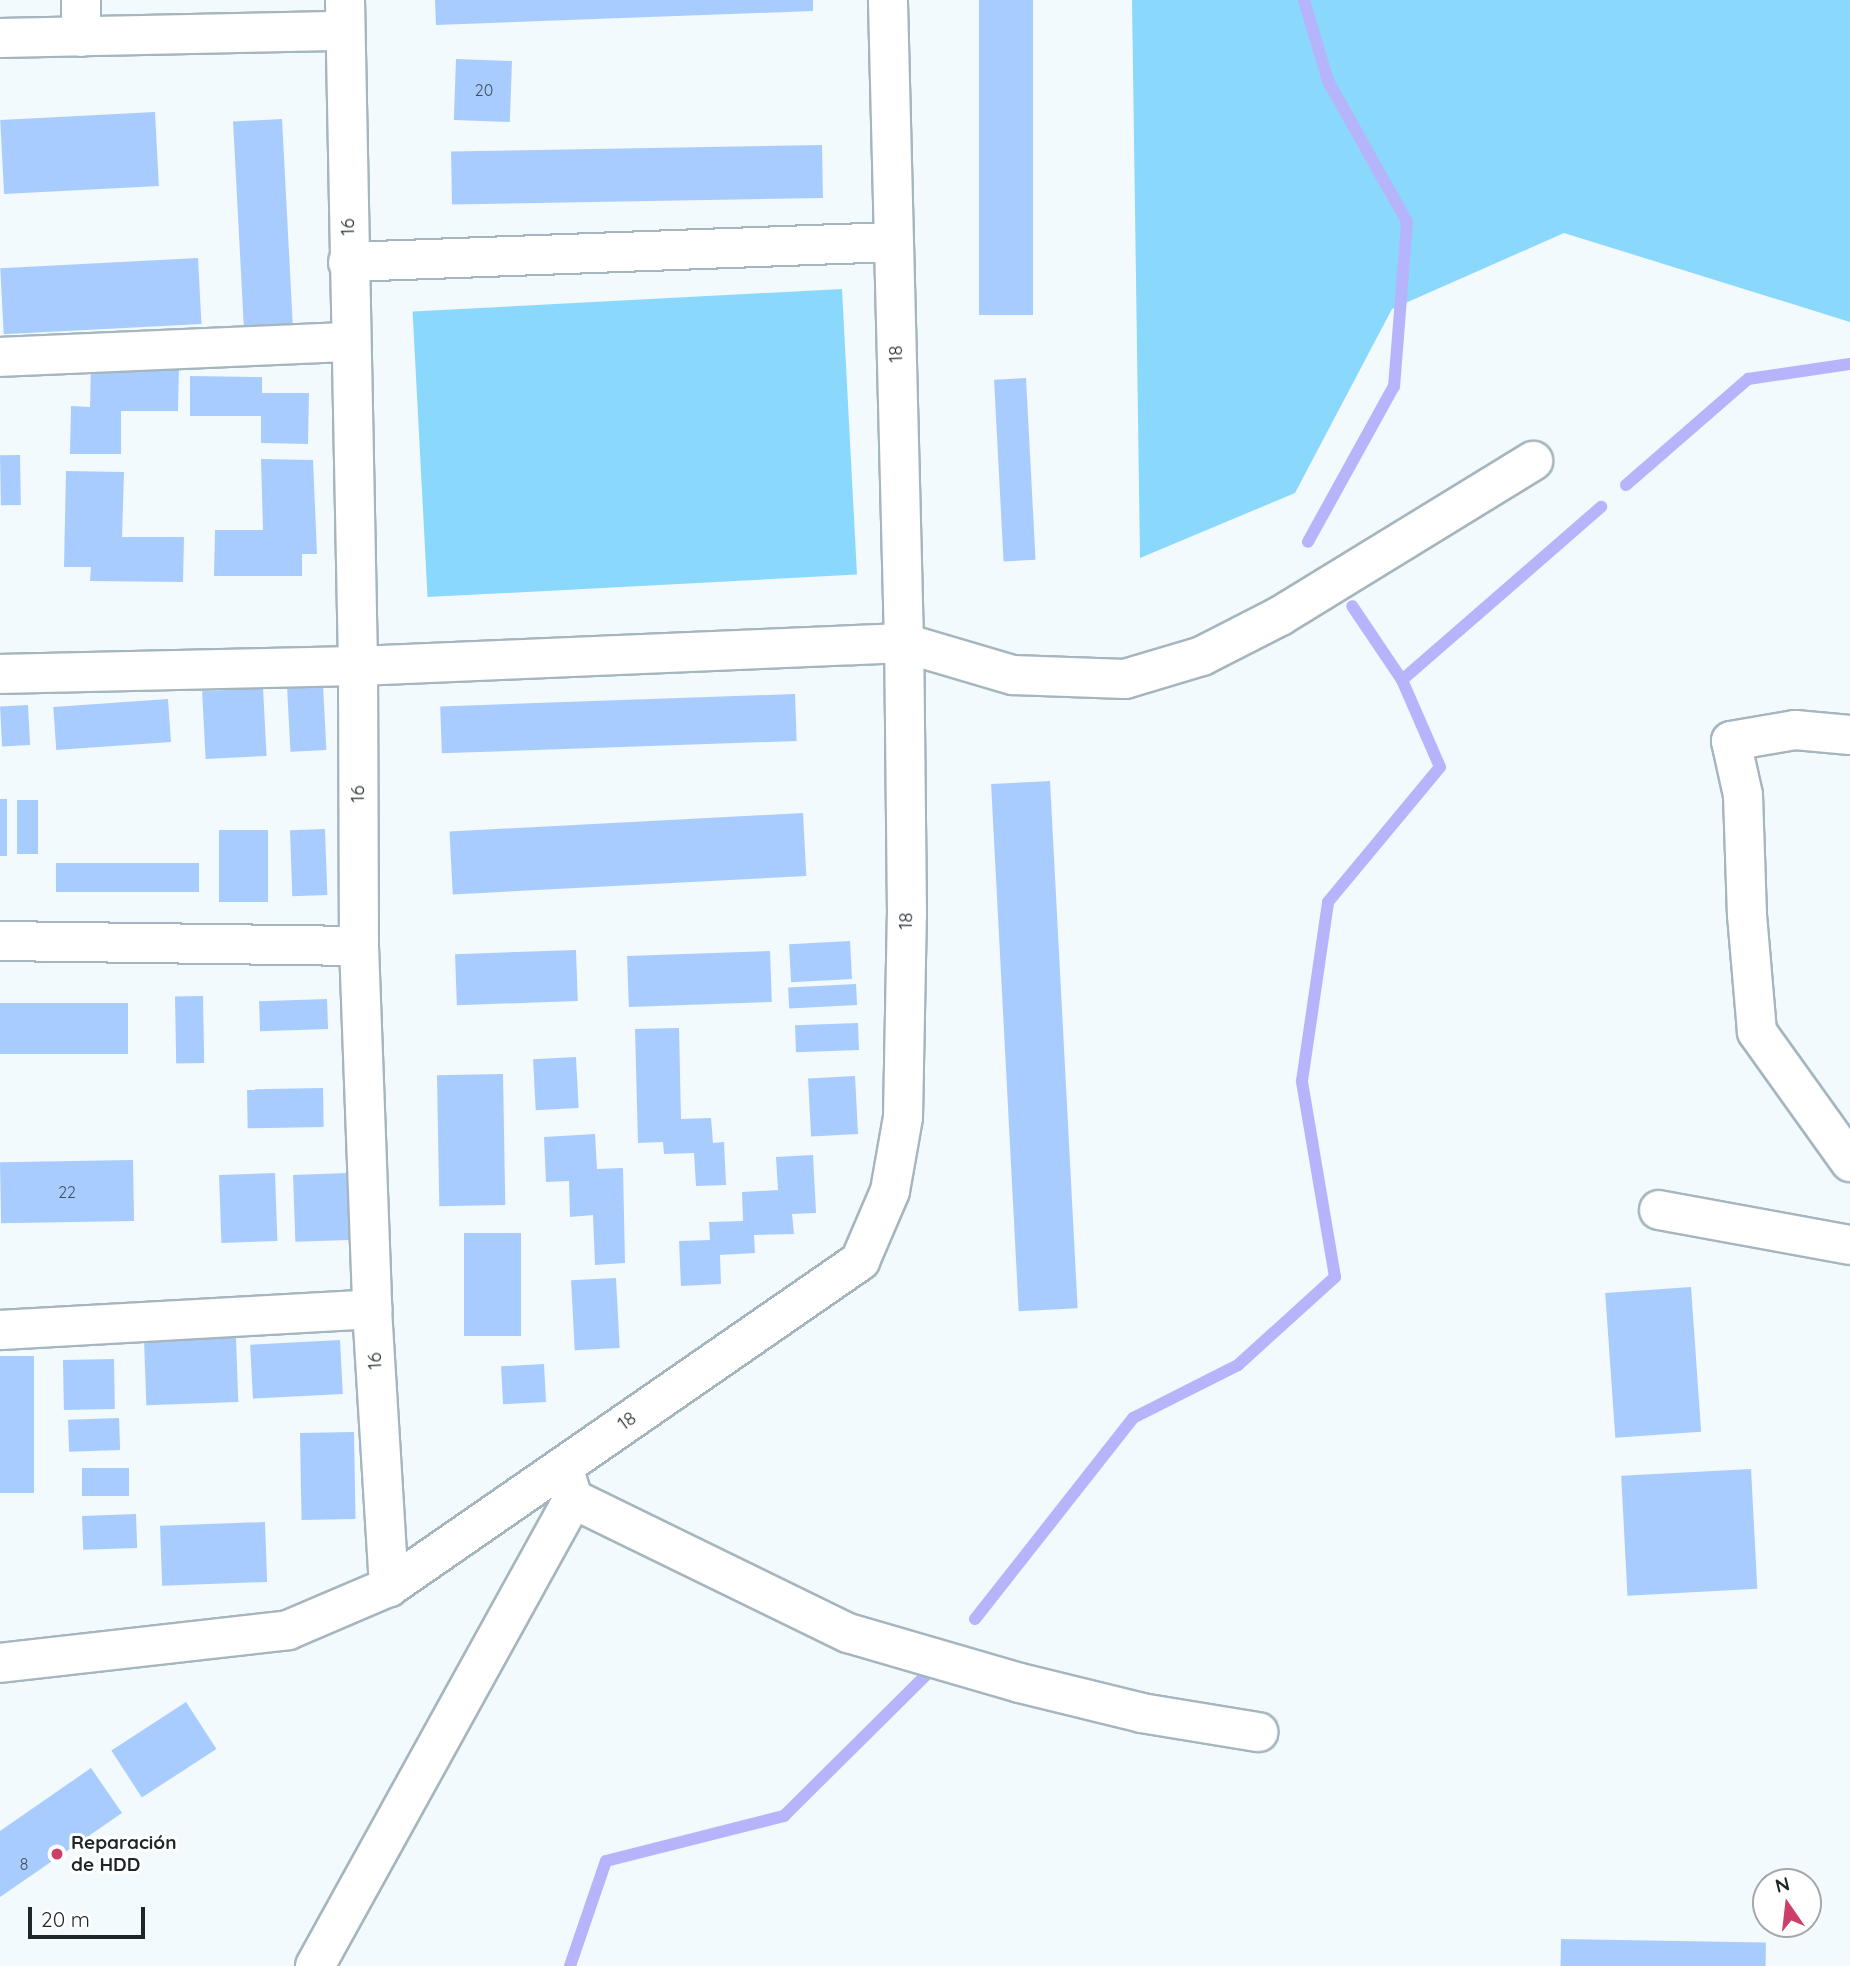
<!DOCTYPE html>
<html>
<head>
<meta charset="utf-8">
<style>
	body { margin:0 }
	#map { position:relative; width:1850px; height:1966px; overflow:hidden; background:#f3fafe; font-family:Quicksand,sans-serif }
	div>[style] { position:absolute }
	.green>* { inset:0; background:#8bd8fd; transform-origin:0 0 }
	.stream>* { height:12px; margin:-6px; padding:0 6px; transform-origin:6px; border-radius:6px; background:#b6b5fb }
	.building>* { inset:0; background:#a9ccfe; transform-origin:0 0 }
	.roads { filter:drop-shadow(2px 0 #a6b6bf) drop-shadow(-2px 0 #a6b6bf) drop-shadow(0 2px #a6b6bf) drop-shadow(0 -2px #a6b6bf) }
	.minor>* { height:38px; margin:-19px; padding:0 19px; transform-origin:19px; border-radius:19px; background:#fff }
	.dots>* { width:19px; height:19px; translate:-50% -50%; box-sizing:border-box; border:4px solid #fff; border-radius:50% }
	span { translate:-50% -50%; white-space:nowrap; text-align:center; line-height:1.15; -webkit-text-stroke:6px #fff; paint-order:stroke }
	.number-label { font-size:16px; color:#42505e }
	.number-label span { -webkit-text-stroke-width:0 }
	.street-label { font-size:19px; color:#1f2629 }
	.poi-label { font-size:19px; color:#1f2629; font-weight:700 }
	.left { translate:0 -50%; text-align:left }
	.north { position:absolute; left:1752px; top:1868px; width:70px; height:70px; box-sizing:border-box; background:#fff; border:2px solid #a5a8a9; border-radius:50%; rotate:346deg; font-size:19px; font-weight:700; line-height:28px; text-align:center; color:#1f2629 }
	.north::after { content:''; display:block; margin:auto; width:24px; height:32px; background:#cd3f68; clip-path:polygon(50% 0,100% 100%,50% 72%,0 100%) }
	.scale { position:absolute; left:28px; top:1907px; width:117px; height:32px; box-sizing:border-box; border:4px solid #1f2629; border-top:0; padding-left:9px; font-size:21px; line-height:24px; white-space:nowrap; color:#1f2629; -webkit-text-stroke:5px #fff; paint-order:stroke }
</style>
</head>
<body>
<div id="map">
	<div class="green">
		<i style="clip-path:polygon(1132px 0,1850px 0,1850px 322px,1564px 233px,1392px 309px,1295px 493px,1140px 558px)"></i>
		<i style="left:842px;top:289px;width:286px;height:430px;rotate:87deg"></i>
	</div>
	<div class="stream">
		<i style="left:1304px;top:0;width:84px;rotate:73.5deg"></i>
		<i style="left:1328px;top:81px;width:162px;rotate:60.7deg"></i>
		<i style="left:1407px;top:222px;width:165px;rotate:94.5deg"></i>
		<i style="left:1394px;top:386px;width:178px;rotate:118.9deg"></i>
		<i style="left:1626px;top:485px;width:162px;rotate:-41deg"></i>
		<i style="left:1748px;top:379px;width:103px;rotate:-8.4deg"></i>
		<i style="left:1402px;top:680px;width:264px;rotate:-41deg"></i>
		<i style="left:975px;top:1619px;width:256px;rotate:-51.8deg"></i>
		<i style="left:1133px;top:1418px;width:118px;rotate:-26.8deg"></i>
		<i style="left:1238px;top:1365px;width:131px;rotate:-42.2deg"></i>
		<i style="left:1335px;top:1277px;width:199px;rotate:-99.6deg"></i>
		<i style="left:1302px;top:1081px;width:181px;rotate:-81.7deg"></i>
		<i style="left:1328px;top:902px;width:175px;rotate:-50.3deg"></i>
		<i style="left:1440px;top:767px;width:95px;rotate:-113.6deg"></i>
		<i style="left:1402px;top:680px;width:89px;rotate:-124deg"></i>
		<i style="left:570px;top:1966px;width:111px;rotate:-71.1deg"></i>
		<i style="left:606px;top:1861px;width:184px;rotate:-14.2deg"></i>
		<i style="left:784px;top:1816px;width:202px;rotate:-44.8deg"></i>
	</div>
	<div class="building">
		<i style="clip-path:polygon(435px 0,813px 0,813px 11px,436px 25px)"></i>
		<i style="left:979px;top:0;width:54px;height:315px"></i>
		<i style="left:456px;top:59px;width:56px;height:61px;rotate:2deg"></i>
		<i style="left:155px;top:112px;width:74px;height:155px;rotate:87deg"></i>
		<i style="left:282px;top:119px;width:209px;height:49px;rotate:87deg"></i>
		<i style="left:822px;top:145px;width:53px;height:371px;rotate:89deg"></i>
		<i style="left:198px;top:258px;width:66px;height:198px;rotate:87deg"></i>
		<i style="clip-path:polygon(91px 364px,179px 367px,178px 411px,121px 411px,121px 454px,70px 454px,71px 406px,90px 407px)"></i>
		<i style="clip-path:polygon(190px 376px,262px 377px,262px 393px,309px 393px,308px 444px,261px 443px,261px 416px,190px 416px)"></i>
		<i style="left:1026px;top:378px;width:182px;height:32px;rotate:87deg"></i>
		<i style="left:20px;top:455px;width:50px;height:20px;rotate:89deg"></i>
		<i style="clip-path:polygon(261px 459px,313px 460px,317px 554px,302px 554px,302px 576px,214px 576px,215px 530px,263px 530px)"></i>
		<i style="clip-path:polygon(66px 471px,124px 472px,122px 537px,184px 537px,183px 582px,90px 581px,91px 567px,64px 567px)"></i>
		<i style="left:323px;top:685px;width:65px;height:36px;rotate:87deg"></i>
		<i style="left:263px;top:688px;width:68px;height:61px;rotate:87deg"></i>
		<i style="left:795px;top:694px;width:47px;height:355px;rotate:88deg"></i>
		<i style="left:168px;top:699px;width:43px;height:115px;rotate:86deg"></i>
		<i style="left:28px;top:705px;width:40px;height:28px;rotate:87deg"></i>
		<i style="left:1050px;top:781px;width:528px;height:59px;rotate:87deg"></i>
		<i style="left:7px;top:799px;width:57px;height:7px;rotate:90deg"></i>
		<i style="left:17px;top:800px;width:21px;height:54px"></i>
		<i style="left:803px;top:813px;width:63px;height:354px;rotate:87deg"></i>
		<i style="left:325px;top:829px;width:66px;height:35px;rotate:88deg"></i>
		<i style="left:219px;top:830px;width:49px;height:72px"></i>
		<i style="left:199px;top:863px;width:29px;height:143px;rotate:90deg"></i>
		<i style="left:850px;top:941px;width:38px;height:61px;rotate:87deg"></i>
		<i style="left:576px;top:950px;width:51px;height:121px;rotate:88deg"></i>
		<i style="left:770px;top:951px;width:51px;height:143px;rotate:88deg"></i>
		<i style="left:856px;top:984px;width:21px;height:68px;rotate:87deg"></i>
		<i style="left:203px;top:996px;width:67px;height:28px;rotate:89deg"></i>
		<i style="left:327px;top:999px;width:30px;height:68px;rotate:88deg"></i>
		<i style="left:128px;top:1003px;width:51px;height:128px;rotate:90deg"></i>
		<i style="left:858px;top:1023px;width:27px;height:63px;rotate:88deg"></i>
		<i style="clip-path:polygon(679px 1028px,681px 1119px,711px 1118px,713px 1143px,724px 1142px,726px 1185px,696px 1186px,694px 1153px,664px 1154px,663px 1142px,638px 1143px,635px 1029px)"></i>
		<i style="left:576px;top:1057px;width:51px;height:43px;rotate:87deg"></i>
		<i style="left:503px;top:1074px;width:131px;height:66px;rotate:89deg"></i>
		<i style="left:855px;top:1076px;width:58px;height:47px;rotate:87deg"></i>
		<i style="left:323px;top:1088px;width:39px;height:76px;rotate:89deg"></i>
		<i style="clip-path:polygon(595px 1134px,597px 1169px,623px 1168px,625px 1263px,595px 1265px,593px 1215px,570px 1217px,569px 1181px,546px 1182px,544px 1137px)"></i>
		<i style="clip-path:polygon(813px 1155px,816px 1213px,792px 1214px,794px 1234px,754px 1235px,755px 1253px,720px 1255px,721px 1284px,681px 1286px,679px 1241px,710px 1240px,709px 1222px,743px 1221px,742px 1192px,778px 1190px,776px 1157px)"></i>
		<i style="left:133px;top:1160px;width:61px;height:133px;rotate:89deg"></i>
		<i style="left:275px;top:1173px;width:68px;height:56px;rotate:88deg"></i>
		<i style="left:347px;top:1173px;width:67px;height:54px;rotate:88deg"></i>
		<i style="left:464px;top:1233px;width:57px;height:103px"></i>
		<i style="left:616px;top:1278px;width:70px;height:45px;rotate:87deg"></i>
		<i style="left:1691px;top:1287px;width:145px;height:86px;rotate:86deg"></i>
		<i style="left:236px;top:1337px;width:65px;height:92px;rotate:88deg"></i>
		<i style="left:340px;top:1340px;width:54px;height:90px;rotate:87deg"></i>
		<i style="left:0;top:1356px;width:34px;height:137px"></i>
		<i style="left:114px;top:1359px;width:50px;height:51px;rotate:89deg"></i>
		<i style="left:544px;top:1364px;width:38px;height:43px;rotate:87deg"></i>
		<i style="left:119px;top:1418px;width:32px;height:51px;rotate:88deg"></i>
		<i style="left:354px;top:1432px;width:87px;height:54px;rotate:89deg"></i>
		<i style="left:129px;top:1468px;width:28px;height:47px;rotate:90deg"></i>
		<i style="left:1751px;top:1469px;width:120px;height:130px;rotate:87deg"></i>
		<i style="left:136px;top:1514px;width:34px;height:54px;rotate:88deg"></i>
		<i style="left:265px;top:1522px;width:60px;height:105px;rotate:88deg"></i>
		<i style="left:186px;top:1702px;width:56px;height:89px;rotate:57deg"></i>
		<i style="clip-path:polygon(91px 1768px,122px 1813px,0 1897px,0 1831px)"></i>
		<i style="left:1561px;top:1939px;width:205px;height:27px;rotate:1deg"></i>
	</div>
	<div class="roads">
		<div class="minor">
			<i style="left:345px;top:0;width:666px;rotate:88.88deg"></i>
			<i style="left:358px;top:666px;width:280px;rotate:89.8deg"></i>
			<i style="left:359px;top:946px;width:363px;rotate:87.9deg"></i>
			<i style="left:372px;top:1309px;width:279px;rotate:86.5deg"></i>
			<i style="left:81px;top:37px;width:37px;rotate:-90deg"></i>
			<i style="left:0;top:38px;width:345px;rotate:-1.2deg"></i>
			<i style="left:348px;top:262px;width:545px;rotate:-2.1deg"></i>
			<i style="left:0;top:357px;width:350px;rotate:-2.5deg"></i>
			<i style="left:0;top:674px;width:358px;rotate:-1.3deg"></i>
			<i style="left:358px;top:666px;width:546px;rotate:-2.41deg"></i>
			<i style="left:904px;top:643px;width:114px;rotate:16.4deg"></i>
			<i style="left:1013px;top:675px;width:112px;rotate:2deg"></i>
			<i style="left:1125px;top:679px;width:80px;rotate:-16.6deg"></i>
			<i style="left:1202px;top:656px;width:88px;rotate:-27.1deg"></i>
			<i style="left:1280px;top:616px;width:297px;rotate:-31.5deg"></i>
			<i style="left:1850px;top:735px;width:55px;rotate:-174.8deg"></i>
			<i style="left:1795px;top:730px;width:65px;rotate:170.2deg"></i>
			<i style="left:1731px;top:741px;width:55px;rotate:77.5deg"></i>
			<i style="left:1743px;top:795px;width:120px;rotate:88.1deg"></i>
			<i style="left:1747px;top:915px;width:117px;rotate:85.1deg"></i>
			<i style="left:1757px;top:1032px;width:160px;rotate:54.4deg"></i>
			<i style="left:0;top:941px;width:359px;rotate:0.8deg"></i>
			<i style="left:1659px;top:1210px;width:194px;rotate:10.4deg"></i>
			<i style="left:0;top:1330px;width:373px;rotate:-3.2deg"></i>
			<i style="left:573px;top:1499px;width:306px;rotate:26deg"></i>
			<i style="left:848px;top:1633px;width:179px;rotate:16.2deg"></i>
			<i style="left:1020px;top:1683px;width:126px;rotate:13.8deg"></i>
			<i style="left:1142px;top:1713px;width:118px;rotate:9.3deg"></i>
			<i style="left:0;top:1663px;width:290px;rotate:-6.5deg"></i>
			<i style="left:288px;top:1630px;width:110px;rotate:-23.1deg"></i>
			<i style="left:389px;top:1587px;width:573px;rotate:-34.69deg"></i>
			<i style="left:860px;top:1261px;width:76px;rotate:-66.8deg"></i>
			<i style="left:890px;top:1191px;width:75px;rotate:-80deg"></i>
			<i style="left:903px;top:1117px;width:202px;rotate:-88.9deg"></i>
			<i style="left:907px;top:915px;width:272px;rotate:-90.6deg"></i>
			<i style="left:904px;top:643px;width:643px;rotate:-91.43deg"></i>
			<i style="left:315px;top:1966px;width:534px;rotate:-61.08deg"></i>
			<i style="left:573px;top:1499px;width:24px;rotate:-107deg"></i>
		</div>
	</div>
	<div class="dots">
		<i style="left:57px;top:1854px;background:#cd3f68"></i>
	</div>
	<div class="number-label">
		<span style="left:484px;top:90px">20</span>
		<span style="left:67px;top:1192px">22</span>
		<span style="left:24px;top:1864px">8</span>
	</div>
	<div class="street-label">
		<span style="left:348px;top:227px;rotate:-91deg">16</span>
		<span style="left:896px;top:354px;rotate:-92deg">18</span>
		<span style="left:358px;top:794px;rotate:-90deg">16</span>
		<span style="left:906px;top:921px;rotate:-89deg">18</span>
		<span style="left:375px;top:1361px;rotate:-93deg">16</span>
		<span style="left:627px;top:1421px;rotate:-36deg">18</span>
	</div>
	<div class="poi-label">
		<span class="left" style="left:71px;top:1854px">Reparación<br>de HDD</span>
	</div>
	<div class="north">N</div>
	<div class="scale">20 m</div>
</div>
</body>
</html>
